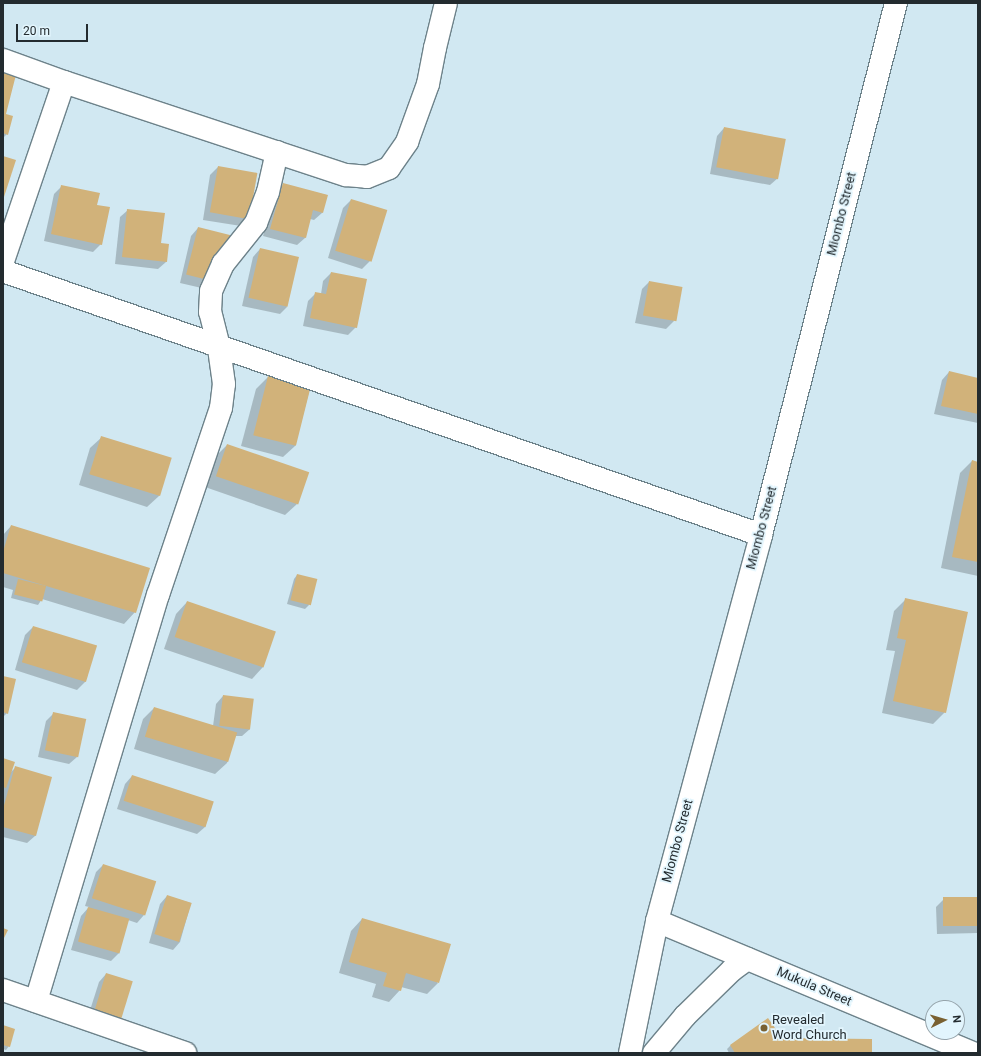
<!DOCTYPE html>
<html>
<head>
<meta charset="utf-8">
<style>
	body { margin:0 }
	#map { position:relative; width:981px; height:1056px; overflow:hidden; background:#d1e8f2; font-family:Roboto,sans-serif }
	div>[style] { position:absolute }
	.shadow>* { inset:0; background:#0003 }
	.building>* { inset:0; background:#d1b27a; transform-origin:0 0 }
	.roads { filter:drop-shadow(1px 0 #6d828a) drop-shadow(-1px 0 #6d828a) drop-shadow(0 1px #6d828a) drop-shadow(0 -1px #6d828a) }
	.minor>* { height:22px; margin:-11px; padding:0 11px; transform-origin:11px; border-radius:11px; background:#fff }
	.dots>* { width:11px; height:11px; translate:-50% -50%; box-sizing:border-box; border:2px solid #e2f5fd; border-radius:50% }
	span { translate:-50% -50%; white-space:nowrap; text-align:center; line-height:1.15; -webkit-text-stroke:3.5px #e2f5fd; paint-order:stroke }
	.street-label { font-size:13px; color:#232b2f }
	.poi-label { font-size:13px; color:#232b2f }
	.left { translate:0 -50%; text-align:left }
	.frame { position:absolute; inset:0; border:4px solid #232b2f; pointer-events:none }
	.north { position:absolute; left:925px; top:1000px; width:40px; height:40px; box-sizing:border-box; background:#e2f5fd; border:1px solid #96a4ab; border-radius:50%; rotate:85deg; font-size:11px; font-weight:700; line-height:16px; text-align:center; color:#232b2f }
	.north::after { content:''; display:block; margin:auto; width:14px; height:18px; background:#796132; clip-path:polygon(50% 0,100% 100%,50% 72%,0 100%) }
	.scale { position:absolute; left:16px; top:24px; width:72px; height:18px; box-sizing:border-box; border:2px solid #232b2f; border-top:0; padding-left:5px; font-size:12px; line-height:14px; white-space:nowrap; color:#232b2f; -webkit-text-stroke:3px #e2f5fd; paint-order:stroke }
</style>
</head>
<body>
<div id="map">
	<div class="shadow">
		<i style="clip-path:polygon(3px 64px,7px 134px,3px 138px)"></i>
		<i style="clip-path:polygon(724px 128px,778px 178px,770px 185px,710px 174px,717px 136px)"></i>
		<i style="clip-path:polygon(218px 167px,248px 218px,241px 226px,203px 220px,210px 175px)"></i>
		<i style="clip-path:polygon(283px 184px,326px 195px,322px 213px,314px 220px,310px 219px,305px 238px,297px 245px,263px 236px,276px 191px)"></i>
		<i style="clip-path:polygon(62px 186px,96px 206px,101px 244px,93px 252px,44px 241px,54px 194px)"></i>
		<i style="clip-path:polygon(351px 200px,370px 261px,362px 269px,328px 258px,343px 208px)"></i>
		<i style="clip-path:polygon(128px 210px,160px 244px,166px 262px,158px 269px,115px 264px,120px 217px)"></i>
		<i style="clip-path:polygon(198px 228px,226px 284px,219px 292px,180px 283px,191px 236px)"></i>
		<i style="clip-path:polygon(260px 249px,287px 307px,280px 314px,242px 306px,253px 257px)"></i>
		<i style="clip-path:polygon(331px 273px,356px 327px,348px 335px,303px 326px,308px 301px,316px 293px,321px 294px,323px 281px)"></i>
		<i style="clip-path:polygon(649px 282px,674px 321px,666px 329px,635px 323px,642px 289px)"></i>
		<i style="clip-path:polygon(949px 372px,978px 379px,978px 423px,934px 414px,942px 380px)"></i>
		<i style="clip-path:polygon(268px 377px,310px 388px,295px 446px,283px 457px,241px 446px,256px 389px)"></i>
		<i style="clip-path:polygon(102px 437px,170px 459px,159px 496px,147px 507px,79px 485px,90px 448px)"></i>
		<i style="clip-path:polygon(227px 445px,297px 504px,285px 515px,205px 487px,216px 456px)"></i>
		<i style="clip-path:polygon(972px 461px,978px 463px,978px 576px,941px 568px,960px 473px)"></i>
		<i style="clip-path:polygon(11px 526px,135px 612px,124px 624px,42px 599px,38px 605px,11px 598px,13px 590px,3px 587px,3px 535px)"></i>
		<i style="clip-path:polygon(297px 575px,309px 605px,305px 609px,287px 604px,294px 579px)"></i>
		<i style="clip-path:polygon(906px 599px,945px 712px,933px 724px,882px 713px,895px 651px,886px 650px,894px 611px)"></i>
		<i style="clip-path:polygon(187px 602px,263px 667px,252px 679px,164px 649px,176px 614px)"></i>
		<i style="clip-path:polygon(33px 627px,95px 647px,85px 682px,77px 690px,15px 670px,25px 635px)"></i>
		<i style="clip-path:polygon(3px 677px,7px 713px,3px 717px)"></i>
		<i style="clip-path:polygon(223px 696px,250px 729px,242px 736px,235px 736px,227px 763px,215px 774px,134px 749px,143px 719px,154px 708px,213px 726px,216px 704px)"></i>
		<i style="clip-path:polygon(54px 713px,77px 757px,69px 764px,38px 757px,46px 721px)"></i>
		<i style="clip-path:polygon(3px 759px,11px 772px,15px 768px,51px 778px,35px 836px,27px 843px,3px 837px)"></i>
		<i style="clip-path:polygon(132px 776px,213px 802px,205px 827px,197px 834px,117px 809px,125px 784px)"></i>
		<i style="clip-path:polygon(103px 865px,144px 915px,137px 923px,128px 920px,119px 953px,111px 961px,71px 950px,81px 916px,89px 907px,85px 906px,96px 872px)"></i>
		<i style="clip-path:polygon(167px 896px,191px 903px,180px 942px,173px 950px,149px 943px,160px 904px)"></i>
		<i style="clip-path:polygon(978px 898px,978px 933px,937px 934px,936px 907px,944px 899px)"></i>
		<i style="clip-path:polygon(362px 919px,438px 983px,427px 994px,401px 987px,400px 990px,389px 1002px,372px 997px,376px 984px,339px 973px,351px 931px)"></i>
		<i style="clip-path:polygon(106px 974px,132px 982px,85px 1026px,99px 982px)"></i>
		<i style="clip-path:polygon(768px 1020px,781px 1039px,871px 1053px,729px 1053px,727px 1049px,730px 1046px)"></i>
		<i style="clip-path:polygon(3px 1026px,9px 1046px,6px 1050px,3px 1049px)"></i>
	</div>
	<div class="building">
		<i style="clip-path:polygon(3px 63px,18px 67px,6px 114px,13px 116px,8px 135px,3px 133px)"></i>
		<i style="left:724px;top:127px;width:63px;height:41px;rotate:11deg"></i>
		<i style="clip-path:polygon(3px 156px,16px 160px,3px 200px)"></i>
		<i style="left:218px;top:166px;width:40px;height:47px;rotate:10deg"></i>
		<i style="clip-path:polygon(283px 183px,328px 195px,323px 213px,313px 210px,306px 238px,270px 229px)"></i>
		<i style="clip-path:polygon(61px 185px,100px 193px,97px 205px,110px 207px,102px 245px,51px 234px)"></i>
		<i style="left:351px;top:199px;width:38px;height:54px;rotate:17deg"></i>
		<i style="clip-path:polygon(127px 209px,165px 213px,161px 243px,169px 244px,167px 262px,122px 257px)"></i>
		<i style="left:198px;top:227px;width:41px;height:49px;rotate:14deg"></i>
		<i style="left:260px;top:248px;width:40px;height:51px;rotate:13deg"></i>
		<i style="clip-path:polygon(331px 272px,367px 279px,357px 328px,310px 318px,315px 292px,326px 294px)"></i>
		<i style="left:649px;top:281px;width:34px;height:35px;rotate:10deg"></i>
		<i style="clip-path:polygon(949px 371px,978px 378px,978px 414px,941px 406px)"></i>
		<i style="left:268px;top:376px;width:44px;height:61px;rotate:14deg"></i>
		<i style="left:101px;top:436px;width:74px;height:40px;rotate:17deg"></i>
		<i style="left:227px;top:444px;width:87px;height:34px;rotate:19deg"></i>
		<i style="clip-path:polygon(972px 460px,978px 462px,978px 562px,952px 557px)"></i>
		<i style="clip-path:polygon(11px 525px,150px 568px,136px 613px,3px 573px,3px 552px)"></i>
		<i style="left:297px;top:574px;width:21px;height:27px;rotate:14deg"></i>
		<i style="left:18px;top:579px;width:29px;height:16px;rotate:14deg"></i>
		<i style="clip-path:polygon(905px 598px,968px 612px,946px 713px,893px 701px,906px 640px,897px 638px)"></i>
		<i style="left:187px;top:601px;width:94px;height:38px;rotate:19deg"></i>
		<i style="left:33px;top:626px;width:67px;height:38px;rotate:17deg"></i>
		<i style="clip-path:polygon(3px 676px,16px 679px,8px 714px,3px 712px)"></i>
		<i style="left:223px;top:695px;width:31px;height:31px;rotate:7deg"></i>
		<i style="left:154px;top:707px;width:87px;height:31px;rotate:17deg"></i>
		<i style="left:53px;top:712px;width:34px;height:39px;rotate:12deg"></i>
		<i style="clip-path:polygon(3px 758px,15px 762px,6px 788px,3px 787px)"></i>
		<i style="clip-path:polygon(15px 766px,52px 777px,36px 836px,3px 827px,3px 809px)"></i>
		<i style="left:132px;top:775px;width:86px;height:27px;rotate:18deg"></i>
		<i style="left:103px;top:864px;width:56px;height:36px;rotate:18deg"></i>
		<i style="left:167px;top:895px;width:26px;height:41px;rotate:18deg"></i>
		<i style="left:978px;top:897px;width:29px;height:35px;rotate:90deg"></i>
		<i style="left:88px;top:907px;width:43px;height:36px;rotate:16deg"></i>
		<i style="clip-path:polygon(362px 918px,451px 944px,439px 983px,406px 973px,401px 991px,383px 986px,387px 973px,349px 962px)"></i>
		<i style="clip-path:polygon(3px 928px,8px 930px,3px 940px)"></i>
		<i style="left:106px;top:973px;width:28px;height:47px;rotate:17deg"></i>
		<i style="clip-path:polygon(768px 1018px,782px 1038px,872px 1039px,872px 1053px,735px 1053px,730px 1045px)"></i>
		<i style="clip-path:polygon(3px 1025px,15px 1029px,10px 1047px,3px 1045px)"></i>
	</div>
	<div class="roads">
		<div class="minor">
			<i style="left:3px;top:60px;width:65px;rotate:19.8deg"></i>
			<i style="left:64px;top:82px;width:297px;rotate:18.3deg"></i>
			<i style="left:346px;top:175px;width:21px;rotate:5deg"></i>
			<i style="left:367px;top:177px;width:24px;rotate:-22deg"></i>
			<i style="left:389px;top:168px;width:32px;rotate:-55deg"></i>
			<i style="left:407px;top:142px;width:62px;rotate:-70.1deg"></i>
			<i style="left:428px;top:84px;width:37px;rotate:-79deg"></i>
			<i style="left:435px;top:48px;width:46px;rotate:-76.3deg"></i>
			<i style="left:3px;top:261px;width:189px;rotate:-71.2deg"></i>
			<i style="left:3px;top:271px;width:803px;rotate:19.2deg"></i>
			<i style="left:657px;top:921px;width:342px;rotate:22.7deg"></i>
			<i style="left:3px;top:990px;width:193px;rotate:19.1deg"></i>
			<i style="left:36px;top:1001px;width:424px;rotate:-73.3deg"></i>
			<i style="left:158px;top:595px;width:197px;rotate:-71.4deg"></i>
			<i style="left:221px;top:408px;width:24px;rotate:-83deg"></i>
			<i style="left:224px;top:384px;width:37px;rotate:-98deg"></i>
			<i style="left:219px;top:347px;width:36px;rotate:-104deg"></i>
			<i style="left:210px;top:312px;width:21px;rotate:-87deg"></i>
			<i style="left:211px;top:291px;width:30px;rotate:-66deg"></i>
			<i style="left:223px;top:264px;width:53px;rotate:-51.2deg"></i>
			<i style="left:256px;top:223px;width:33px;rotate:-69deg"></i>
			<i style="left:268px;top:192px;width:41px;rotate:-77.3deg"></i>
			<i style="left:630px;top:1053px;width:135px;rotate:-78.4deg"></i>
			<i style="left:657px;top:921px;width:400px;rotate:-74.9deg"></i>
			<i style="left:761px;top:535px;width:549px;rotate:-75.76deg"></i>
			<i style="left:654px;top:1053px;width:48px;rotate:-50deg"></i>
			<i style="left:685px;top:1016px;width:66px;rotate:-44.4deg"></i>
			<i style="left:732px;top:970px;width:19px;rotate:-36deg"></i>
		</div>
	</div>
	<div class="dots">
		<i style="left:764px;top:1028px;background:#796132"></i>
	</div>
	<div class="street-label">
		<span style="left:842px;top:214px;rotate:-76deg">Miombo Street</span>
		<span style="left:762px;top:528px;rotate:-75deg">Miombo Street</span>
		<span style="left:678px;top:841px;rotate:-75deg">Miombo Street</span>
		<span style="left:814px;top:987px;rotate:23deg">Mukula Street</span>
	</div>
	<div class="poi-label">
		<span class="left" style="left:772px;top:1028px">Revealed<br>Word Church</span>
	</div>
	<div class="frame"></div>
	<div class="north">N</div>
	<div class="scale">20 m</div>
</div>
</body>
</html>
